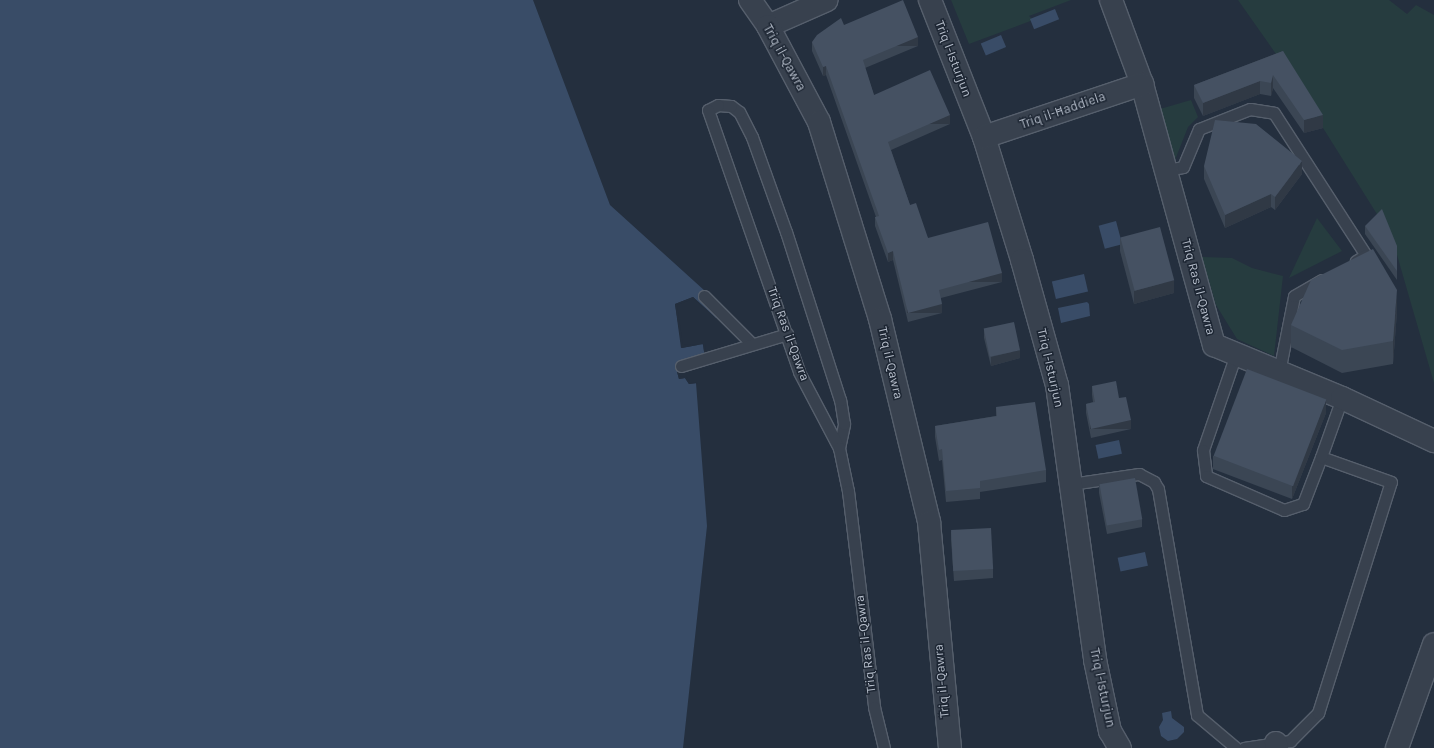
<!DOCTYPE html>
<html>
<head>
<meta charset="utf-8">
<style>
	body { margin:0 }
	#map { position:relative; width:1434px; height:748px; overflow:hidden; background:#242f3e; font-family:Karla,sans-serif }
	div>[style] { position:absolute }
	.green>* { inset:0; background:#263c3f }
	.water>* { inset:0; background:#394c67; transform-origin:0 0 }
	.pier>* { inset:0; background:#242f3e }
	.roads { filter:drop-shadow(1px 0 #565f6c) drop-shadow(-1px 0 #565f6c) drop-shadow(0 1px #565f6c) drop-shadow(0 -1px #565f6c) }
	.service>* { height:11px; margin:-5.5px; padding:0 5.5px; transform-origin:5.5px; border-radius:5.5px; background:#38414e }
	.minor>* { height:22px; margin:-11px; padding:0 11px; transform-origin:11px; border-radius:11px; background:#38414e }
	.tertiary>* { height:22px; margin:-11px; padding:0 11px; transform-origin:11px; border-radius:11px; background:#38414e }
	.wall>* { inset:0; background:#3b4654 }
	.shaded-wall>* { inset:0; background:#303945; transform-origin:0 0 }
	.building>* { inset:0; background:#455162; transform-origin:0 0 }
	span { translate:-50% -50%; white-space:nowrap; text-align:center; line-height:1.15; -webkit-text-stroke:3px #1d2633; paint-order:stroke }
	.street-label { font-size:13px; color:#b4bcc9 }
</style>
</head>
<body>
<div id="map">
	<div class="green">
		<i style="clip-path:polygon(951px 0,1071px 0,1029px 16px,1033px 20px,969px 44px)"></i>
		<i style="clip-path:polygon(1238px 0,1389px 0,1407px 14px,1416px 5px,1434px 15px,1434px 383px,1397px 255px,1385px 227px,1283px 64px)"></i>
		<i style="clip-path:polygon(1191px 100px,1198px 117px,1188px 127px,1175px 160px,1160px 109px)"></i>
		<i style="clip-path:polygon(1317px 218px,1342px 251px,1289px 278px)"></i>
		<i style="clip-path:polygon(1202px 257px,1232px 258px,1252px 268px,1283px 276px,1274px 356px,1237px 339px,1216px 305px)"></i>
	</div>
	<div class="water">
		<i style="clip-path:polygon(0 0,533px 0,610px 205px,726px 310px,716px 318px,693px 297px,675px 304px,682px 348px,703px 344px,706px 366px,677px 372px,679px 379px,685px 378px,689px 384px,696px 383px,707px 526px,683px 748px,0 748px)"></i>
		<i style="left:1055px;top:9px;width:11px;height:27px;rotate:68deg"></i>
		<i style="left:1001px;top:35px;width:13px;height:22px;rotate:67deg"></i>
		<i style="left:1116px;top:221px;width:24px;height:18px;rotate:75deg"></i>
		<i style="left:1084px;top:274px;width:18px;height:33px;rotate:77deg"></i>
		<i style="clip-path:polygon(1087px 302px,1089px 304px,1090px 316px,1061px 323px,1058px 308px)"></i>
		<i style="left:1119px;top:440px;width:14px;height:24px;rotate:78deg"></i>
		<i style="left:1145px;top:552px;width:14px;height:28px;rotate:78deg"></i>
		<i style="clip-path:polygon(1171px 711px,1172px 718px,1184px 727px,1184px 732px,1177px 739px,1168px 741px,1161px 736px,1159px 727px,1163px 720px,1162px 713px)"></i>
	</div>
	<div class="pier">
		<i style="clip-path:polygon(693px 297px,716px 318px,693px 299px,677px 305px,683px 345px,705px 344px,708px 368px,679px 373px,680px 377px,686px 376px,690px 382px,698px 383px,689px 384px,685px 378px,679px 379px,677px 371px,706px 366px,703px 344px,681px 348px,675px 304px)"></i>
	</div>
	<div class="roads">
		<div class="service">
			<i style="left:1166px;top:170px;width:17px;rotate:-10deg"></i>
			<i style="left:1183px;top:167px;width:41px;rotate:-67.2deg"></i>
			<i style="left:1199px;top:129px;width:55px;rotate:-21.4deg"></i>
			<i style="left:1250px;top:109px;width:24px;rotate:9deg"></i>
			<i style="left:1274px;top:113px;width:169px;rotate:57.1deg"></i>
			<i style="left:1366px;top:255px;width:12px;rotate:149deg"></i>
			<i style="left:704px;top:296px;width:66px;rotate:45deg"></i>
			<i style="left:1236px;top:354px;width:102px;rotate:109deg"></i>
			<i style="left:1203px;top:450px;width:26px;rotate:83deg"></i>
			<i style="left:1206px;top:476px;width:85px;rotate:23.6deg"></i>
			<i style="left:1284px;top:510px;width:20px;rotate:-18deg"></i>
			<i style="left:1303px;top:504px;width:50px;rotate:-69deg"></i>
			<i style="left:681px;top:366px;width:111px;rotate:-16.8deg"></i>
			<i style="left:1279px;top:372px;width:77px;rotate:-78.8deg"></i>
			<i style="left:1294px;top:296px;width:32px;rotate:-30deg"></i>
			<i style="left:839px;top:448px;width:25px;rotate:-78deg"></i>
			<i style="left:844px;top:424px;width:24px;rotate:-99deg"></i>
			<i style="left:840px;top:400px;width:176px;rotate:-107.8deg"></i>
			<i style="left:786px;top:232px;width:101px;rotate:-109.7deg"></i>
			<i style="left:752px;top:137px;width:28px;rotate:-117deg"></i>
			<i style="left:739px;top:112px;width:10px;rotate:-143deg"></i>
			<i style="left:731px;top:106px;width:13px;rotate:-176deg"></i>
			<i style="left:718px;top:105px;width:11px;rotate:153deg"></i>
			<i style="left:708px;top:110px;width:277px;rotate:70.8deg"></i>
			<i style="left:799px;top:372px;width:86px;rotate:62.2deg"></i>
			<i style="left:839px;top:448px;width:44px;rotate:78.2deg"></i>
			<i style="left:848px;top:491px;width:218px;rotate:83.1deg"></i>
			<i style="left:874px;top:707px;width:42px;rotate:76.3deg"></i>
			<i style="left:1071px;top:484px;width:69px;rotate:-8.4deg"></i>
			<i style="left:1139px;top:474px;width:17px;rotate:28deg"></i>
			<i style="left:1154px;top:482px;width:8px;rotate:60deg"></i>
			<i style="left:1158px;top:489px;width:229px;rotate:80.2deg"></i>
			<i style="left:1197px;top:715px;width:51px;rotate:40.2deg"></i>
			<i style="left:1244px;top:748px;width:47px;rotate:-8.7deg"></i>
			<i style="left:1290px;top:741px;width:40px;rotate:-45deg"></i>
			<i style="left:1318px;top:713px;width:242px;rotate:-72.5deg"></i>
			<i style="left:1391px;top:482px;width:74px;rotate:-160.3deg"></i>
			<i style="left:1321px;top:457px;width:63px;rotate:-70.4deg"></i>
		</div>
		<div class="minor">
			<i style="left:930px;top:0;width:147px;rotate:68.5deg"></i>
			<i style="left:984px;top:137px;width:129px;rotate:72.8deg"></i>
			<i style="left:1022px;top:260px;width:130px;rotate:74.4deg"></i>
			<i style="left:1057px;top:385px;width:278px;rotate:82.1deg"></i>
			<i style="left:1095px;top:660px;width:73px;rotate:78.1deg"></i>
			<i style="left:1110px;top:731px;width:20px;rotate:60deg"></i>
			<i style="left:1111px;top:0;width:90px;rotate:69.7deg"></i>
			<i style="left:1142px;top:84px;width:271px;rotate:74.6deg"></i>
			<i style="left:1214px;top:345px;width:139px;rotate:22.5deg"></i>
			<i style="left:1342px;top:398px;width:102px;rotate:25.1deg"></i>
			<i style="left:768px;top:26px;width:64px;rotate:-23.8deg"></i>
			<i style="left:984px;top:137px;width:167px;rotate:-18.5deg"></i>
			<i style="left:1276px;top:743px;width:5px;rotate:79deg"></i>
			<i style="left:1397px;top:748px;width:110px;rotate:-70.4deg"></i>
		</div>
		<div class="tertiary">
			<i style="left:750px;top:0;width:32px;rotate:55deg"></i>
			<i style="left:768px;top:26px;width:109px;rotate:62deg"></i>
			<i style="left:819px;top:122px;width:206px;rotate:72.8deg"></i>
			<i style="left:880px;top:319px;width:209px;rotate:76.4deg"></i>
			<i style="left:929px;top:522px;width:227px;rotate:84.7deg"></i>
		</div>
	</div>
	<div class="wall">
		<i style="clip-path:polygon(812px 42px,918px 46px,865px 68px,874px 95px,950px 124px,891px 150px,910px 205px,928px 238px,1002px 282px,941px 298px,942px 313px,908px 322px,893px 260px,888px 262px,875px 226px,875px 217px,876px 217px,826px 75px,823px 76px,812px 51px)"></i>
		<i style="clip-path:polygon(1283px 51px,1323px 128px,1304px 133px,1273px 88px,1271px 96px,1260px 94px,1203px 116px,1194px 98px,1194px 85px)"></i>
		<i style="clip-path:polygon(1204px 166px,1302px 174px,1275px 210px,1271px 207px,1225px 228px,1204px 179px)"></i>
		<i style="clip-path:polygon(1365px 226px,1397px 246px,1397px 280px,1365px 234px)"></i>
		<i style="clip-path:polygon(1120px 238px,1174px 293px,1134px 304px,1120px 251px)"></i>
		<i style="clip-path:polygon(1397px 312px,1393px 364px,1342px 373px,1291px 347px,1291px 325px)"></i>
		<i style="clip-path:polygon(984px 329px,1020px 358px,991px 366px,984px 338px)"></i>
		<i style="clip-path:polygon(1092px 386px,1119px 398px,1131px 429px,1091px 438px,1086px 413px,1086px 404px,1093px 402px,1092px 395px)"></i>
		<i style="clip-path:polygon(996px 407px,1046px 470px,1046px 482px,980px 492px,980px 499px,946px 502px,942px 460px,939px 461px,935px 437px,935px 426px,996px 416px)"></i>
		<i style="clip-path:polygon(1326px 413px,1292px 499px,1213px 469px,1213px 456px)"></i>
		<i style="clip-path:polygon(1099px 484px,1142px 519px,1142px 527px,1107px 534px,1099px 493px)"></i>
		<i style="clip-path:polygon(951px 531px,993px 569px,993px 578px,954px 581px,951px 540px)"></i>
	</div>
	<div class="shaded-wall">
		<i style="left:918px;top:37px;width:9px;height:60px;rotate:90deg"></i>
		<i style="clip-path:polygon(826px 66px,826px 75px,823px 76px,823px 67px)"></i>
		<i style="clip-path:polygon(1273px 75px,1273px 88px,1271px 96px,1271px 83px)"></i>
		<i style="clip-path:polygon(1260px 81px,1260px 94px,1203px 116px,1203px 103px)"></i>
		<i style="left:950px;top:115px;width:9px;height:68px;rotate:90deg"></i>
		<i style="clip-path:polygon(1323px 115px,1323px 128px,1304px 133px,1304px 120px)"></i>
		<i style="clip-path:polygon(1302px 161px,1302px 174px,1275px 210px,1275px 197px)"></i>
		<i style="clip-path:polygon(1271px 194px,1271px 207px,1225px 228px,1225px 215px)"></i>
		<i style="clip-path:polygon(893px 251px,893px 260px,888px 262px,888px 253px)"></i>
		<i style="left:1002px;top:273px;width:9px;height:65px;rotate:90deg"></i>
		<i style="clip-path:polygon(1174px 280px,1174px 293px,1134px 304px,1134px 291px)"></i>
		<i style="clip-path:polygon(1397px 290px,1397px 312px,1393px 364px,1393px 341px)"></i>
		<i style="left:942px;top:304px;width:9px;height:35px;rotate:90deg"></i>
		<i style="clip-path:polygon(1020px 350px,1020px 358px,991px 366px,991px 357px)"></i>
		<i style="clip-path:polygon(1326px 400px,1326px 413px,1292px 499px,1292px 486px)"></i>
		<i style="left:1131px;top:420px;width:9px;height:41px;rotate:90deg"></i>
	</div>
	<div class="building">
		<i style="clip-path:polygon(903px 0,918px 37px,863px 60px,874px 95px,930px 70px,950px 115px,888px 142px,910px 205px,916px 203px,928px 238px,988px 222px,1002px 273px,939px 290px,942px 304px,908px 313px,893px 251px,888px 253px,875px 217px,879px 216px,826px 66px,823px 67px,812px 42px,817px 35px,841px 18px,844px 25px)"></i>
		<i style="clip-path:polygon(1283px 51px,1323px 115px,1304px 120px,1273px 75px,1271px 83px,1260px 81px,1203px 103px,1194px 85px)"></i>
		<i style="clip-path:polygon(1215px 120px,1256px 124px,1302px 161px,1275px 197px,1271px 194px,1225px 215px,1204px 166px)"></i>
		<i style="clip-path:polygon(1382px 209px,1397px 246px,1397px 271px,1365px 226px)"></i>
		<i style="left:1160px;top:227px;width:55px;height:41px;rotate:75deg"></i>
		<i style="clip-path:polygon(1373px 249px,1397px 290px,1393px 341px,1342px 350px,1291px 325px,1311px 280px)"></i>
		<i style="left:1014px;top:322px;width:29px;height:31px;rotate:78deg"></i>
		<i style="left:1247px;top:369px;width:85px;height:93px;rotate:21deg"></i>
		<i style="clip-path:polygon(1116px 381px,1119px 398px,1126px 397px,1131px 420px,1091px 429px,1086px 404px,1095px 402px,1092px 386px)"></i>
		<i style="clip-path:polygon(1035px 402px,1046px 470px,980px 481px,980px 488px,946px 491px,942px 449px,939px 450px,935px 426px,997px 416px,996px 407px)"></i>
		<i style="left:1135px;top:478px;width:42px;height:36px;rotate:80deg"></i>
		<i style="left:991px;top:528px;width:41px;height:40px;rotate:87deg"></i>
	</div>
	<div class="street-label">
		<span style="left:784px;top:58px;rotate:61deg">Triq il-Qawra</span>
		<span style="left:953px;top:59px;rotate:69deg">Triq l-Isturjun</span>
		<span style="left:1063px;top:111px;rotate:-19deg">Triq il-Ħaddiela</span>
		<span style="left:1198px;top:287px;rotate:75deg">Triq Ras il-Qawra</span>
		<span style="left:788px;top:334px;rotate:70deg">Triq Ras il-Qawra</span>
		<span style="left:890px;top:363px;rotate:77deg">Triq il-Qawra</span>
		<span style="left:1050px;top:368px;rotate:77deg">Triq l-Isturjun</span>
		<span style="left:866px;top:644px;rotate:-97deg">Triq Ras il-Qawra</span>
		<span style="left:942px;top:681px;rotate:-95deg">Triq il-Qawra</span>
		<span style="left:1102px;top:688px;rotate:78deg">Triq l-Isturjun</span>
	</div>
</div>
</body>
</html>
